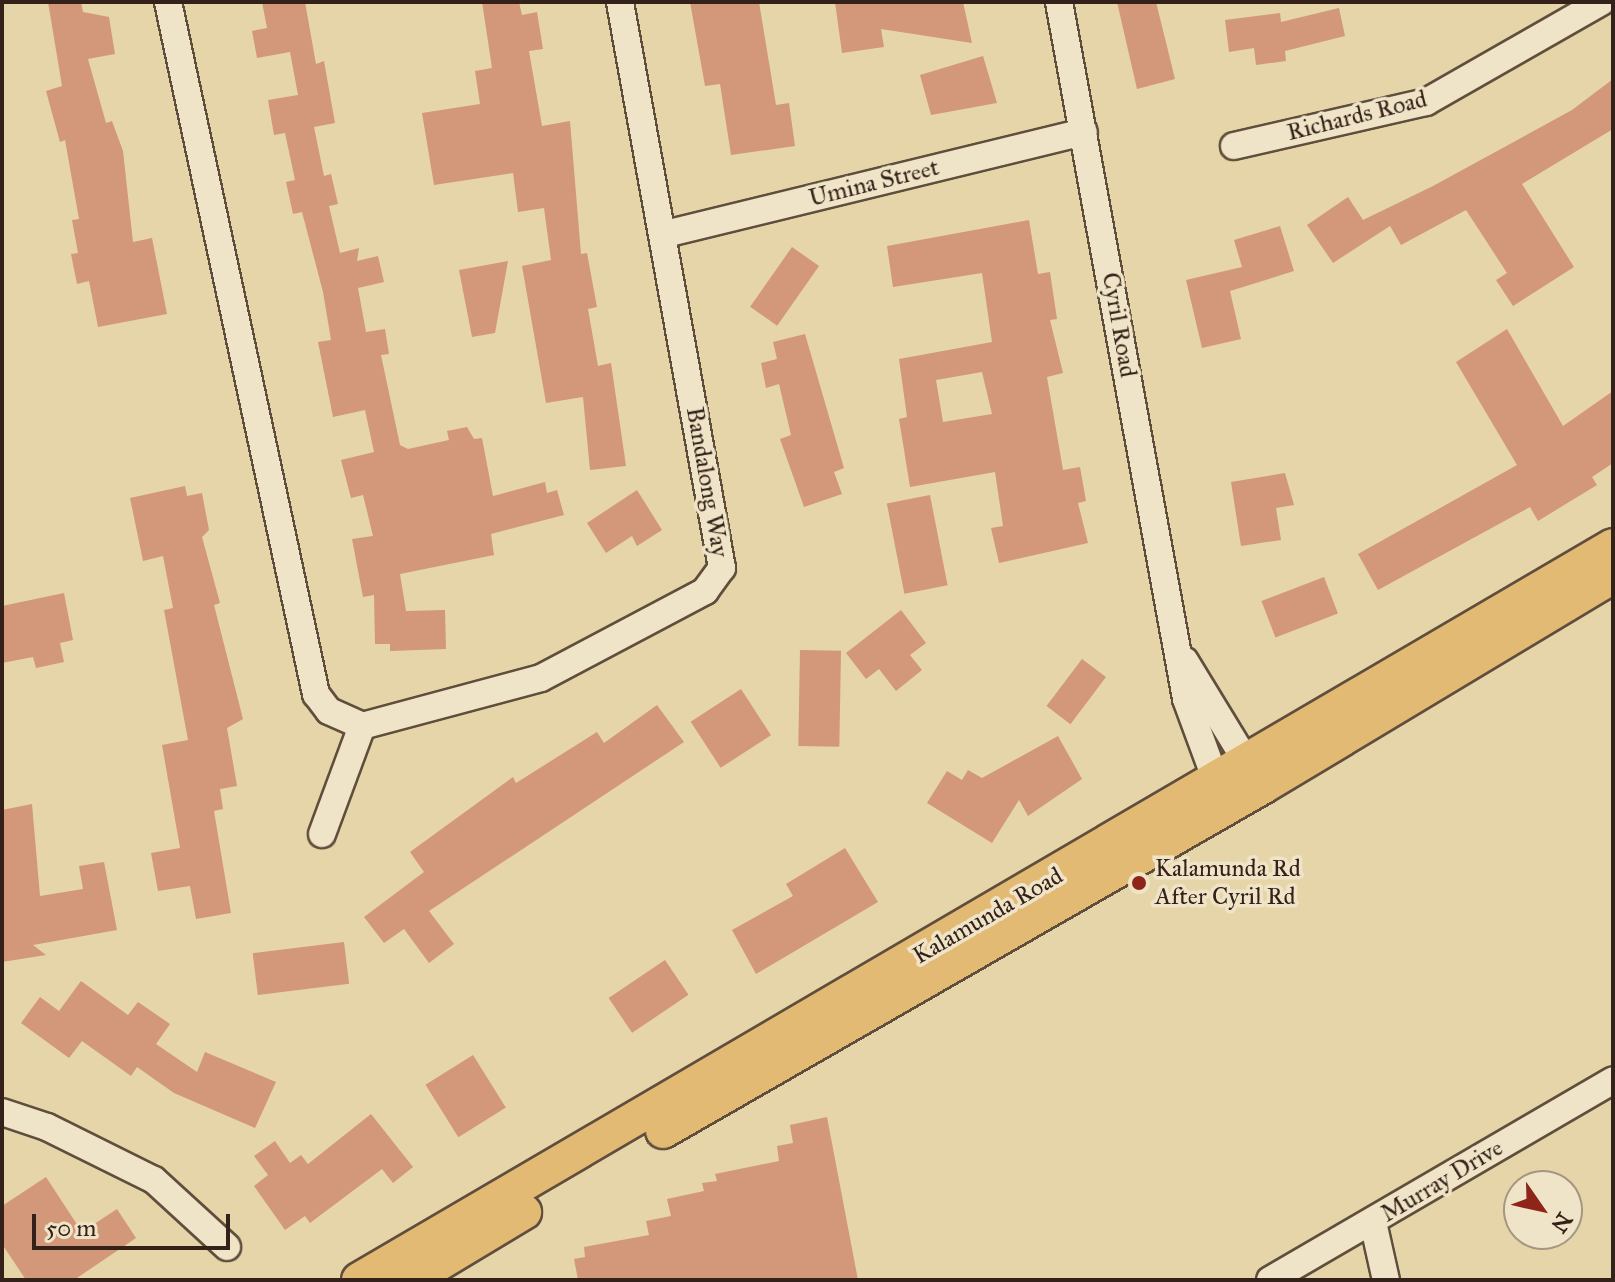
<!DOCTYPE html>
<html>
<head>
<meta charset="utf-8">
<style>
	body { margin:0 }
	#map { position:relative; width:1615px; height:1282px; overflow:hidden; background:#e6d5a9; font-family:"IM FELL Great Primer",serif }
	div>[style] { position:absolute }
	.building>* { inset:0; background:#d3977a; transform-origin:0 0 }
	.roads { filter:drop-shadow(2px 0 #604e3d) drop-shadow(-2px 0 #604e3d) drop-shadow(0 2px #604e3d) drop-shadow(0 -2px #604e3d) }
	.minor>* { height:26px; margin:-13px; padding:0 13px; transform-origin:13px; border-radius:13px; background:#efe4c7 }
	.major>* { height:34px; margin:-17px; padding:0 17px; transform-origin:17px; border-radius:17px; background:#e3ba74 }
	.dots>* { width:22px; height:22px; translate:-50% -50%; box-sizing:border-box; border:4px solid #efe4c7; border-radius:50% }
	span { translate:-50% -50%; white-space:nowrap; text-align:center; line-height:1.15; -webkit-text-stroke:7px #efe4c7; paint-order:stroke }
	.street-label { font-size:24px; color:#342119 }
	.poi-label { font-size:24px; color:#342119 }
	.left { translate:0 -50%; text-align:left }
	.frame { position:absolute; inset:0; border:4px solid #342119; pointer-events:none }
	.north { position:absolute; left:1503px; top:1170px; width:80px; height:80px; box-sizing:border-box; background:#efe4c7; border:2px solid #a49681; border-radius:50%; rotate:124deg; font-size:22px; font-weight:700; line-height:32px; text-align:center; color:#342119 }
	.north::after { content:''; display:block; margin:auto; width:28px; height:36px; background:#8f2418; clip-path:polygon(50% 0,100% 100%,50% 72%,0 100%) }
	.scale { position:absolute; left:32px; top:1214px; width:198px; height:36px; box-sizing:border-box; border:4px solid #342119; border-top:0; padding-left:10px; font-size:24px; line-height:28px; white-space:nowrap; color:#342119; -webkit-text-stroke:6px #efe4c7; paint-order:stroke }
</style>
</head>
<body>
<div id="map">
	<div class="building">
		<i style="clip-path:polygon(48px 2px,81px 2px,83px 12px,109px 17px,115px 54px,88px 59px,106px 123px,112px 121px,123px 151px,133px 242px,152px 238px,167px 314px,98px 327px,89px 281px,77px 284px,71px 254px,78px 253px,72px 220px,79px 219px,65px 140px,60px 142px,46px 91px,62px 86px)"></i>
		<i style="clip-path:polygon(262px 2px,305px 2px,316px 64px,324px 61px,335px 123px,314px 127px,324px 176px,331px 174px,338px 204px,329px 206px,340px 253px,359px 248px,357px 261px,378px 256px,384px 282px,358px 288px,366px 332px,385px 329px,389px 354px,381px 355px,400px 445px,408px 449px,449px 440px,447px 431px,467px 427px,474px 439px,482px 438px,493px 496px,545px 482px,547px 493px,557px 490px,564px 515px,491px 534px,494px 555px,400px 574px,406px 611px,445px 610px,446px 649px,390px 651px,390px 644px,375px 644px,374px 595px,363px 597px,352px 539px,373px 536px,363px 495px,351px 498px,341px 460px,374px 452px,365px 410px,333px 417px,318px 342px,331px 340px,323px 292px,302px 212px,293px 214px,286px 182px,295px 180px,285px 133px,274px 135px,268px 100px,298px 95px,290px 52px,257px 58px,252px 31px,267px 28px)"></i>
		<i style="clip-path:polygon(482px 2px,519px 2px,522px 15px,537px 12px,543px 49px,529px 51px,542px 126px,570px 121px,581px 254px,587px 253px,597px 307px,588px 309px,598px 366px,611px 363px,626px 466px,590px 470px,583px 397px,546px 403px,522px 266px,551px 260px,544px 208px,518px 212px,513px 173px,434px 185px,422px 113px,480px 104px,475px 71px,492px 68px)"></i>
		<i style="clip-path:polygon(690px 2px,759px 2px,776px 105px,789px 103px,795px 146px,731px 155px,720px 84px,705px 86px)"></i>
		<i style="clip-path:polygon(835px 2px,963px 2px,972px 43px,881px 29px,884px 47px,842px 53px)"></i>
		<i style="clip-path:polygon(1117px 2px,1156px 2px,1175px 79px,1137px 89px)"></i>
		<i style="clip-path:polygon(1339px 8px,1345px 36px,1285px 51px,1286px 61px,1256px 65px,1254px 48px,1229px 52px,1225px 20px,1280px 13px,1281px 22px)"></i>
		<i style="clip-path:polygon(983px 56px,997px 103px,931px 115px,920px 75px)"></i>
		<i style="clip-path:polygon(1613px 79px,1613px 129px,1522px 184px,1574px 267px,1513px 306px,1496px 280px,1507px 273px,1466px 210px,1401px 245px,1390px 226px,1333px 263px,1307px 225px,1348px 197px,1363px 220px,1433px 186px,1572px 110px)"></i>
		<i style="clip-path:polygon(evenodd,1029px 220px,1038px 274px,1050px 272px,1057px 319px,1050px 320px,1063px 373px,1047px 377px,1063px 470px,1080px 467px,1086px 501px,1078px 503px,1088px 543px,999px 563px,991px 528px,1003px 526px,995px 472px,910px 487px,899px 419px,907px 417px,899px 359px,992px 342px,982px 273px,893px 287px,887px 246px,1029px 220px,982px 372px,992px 414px,943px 422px,936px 380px,982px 372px)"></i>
		<i style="clip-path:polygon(1280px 226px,1294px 271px,1230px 291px,1241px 339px,1202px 348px,1186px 280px,1242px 267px,1234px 240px)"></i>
		<i style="left:792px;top:247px;width:33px;height:73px;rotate:35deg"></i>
		<i style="clip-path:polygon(508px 261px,495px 333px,472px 337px,459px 270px)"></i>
		<i style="clip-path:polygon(1507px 329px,1563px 426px,1613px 391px,1613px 463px,1592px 477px,1597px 485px,1538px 521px,1530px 507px,1378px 590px,1358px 554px,1517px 465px,1456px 362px)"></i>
		<i style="clip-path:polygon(805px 334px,844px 468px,834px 472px,842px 494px,804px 507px,780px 439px,791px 435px,779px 384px,766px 388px,761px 363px,777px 359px,773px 342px)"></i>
		<i style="clip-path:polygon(1285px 473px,1294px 505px,1276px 508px,1281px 540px,1241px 546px,1231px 482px)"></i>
		<i style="clip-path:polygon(185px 486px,187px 496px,202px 493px,209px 530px,202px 537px,220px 603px,214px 605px,243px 719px,227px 728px,237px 786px,220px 789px,223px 809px,214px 811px,231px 913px,196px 919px,190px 886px,158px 891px,151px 853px,180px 848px,162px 745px,188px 740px,164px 610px,173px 608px,163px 556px,143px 561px,130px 498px)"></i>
		<i style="clip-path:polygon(637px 490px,662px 530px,637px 546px,632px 536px,606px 553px,587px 523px)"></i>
		<i style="left:930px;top:495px;width:92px;height:44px;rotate:79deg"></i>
		<i style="left:1324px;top:577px;width:39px;height:67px;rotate:69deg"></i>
		<i style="clip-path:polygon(64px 593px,73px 640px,60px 643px,64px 662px,36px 668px,33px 657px,2px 663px,2px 606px)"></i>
		<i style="clip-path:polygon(901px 610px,926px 643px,910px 655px,922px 670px,896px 691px,879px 669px,866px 679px,846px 653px)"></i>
		<i style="left:800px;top:650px;width:41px;height:96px;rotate:1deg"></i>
		<i style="left:1082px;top:659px;width:30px;height:59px;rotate:37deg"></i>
		<i style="left:741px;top:689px;width:55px;height:60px;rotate:57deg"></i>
		<i style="clip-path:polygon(657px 705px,684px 742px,429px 911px,454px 944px,429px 963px,404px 929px,384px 943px,364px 917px,424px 872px,410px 852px,513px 777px,516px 783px,597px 732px,604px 743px)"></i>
		<i style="clip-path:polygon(1058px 736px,1082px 779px,1028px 816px,1019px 800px,992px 843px,927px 803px,947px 771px,962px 780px,968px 770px,982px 778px)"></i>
		<i style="clip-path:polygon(32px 804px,40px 896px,83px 889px,79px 866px,104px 862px,117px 930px,33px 945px,46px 955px,2px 962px,2px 810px)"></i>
		<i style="clip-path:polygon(845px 848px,878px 902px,756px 974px,732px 930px,793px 896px,786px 884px)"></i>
		<i style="left:344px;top:942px;width:42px;height:92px;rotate:83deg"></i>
		<i style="left:665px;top:960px;width:42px;height:68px;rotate:56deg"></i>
		<i style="clip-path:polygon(81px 981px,128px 1015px,138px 1002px,170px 1024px,156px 1044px,197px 1072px,205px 1052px,276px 1082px,255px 1128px,174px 1093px,137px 1067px,131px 1076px,82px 1041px,69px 1058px,21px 1023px,40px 997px,59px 1011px)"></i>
		<i style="left:473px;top:1055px;width:62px;height:56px;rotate:58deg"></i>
		<i style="clip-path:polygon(371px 1114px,413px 1167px,393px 1183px,382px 1169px,310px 1223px,305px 1216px,285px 1230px,254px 1186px,268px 1175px,254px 1156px,275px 1141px,290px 1163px,301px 1155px,308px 1164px)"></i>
		<i style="clip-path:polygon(827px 1117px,858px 1280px,578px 1280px,574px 1259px,585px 1257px,584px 1247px,649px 1235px,646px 1221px,671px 1216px,667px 1199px,704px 1191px,702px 1183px,717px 1181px,715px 1174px,779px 1161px,777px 1146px,793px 1143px,790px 1125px)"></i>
		<i style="clip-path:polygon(46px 1177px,82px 1232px,117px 1209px,136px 1238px,74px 1280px,26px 1280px,2px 1244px,2px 1206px)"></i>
	</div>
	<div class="roads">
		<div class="minor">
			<i style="left:168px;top:2px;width:708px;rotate:77.93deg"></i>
			<i style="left:316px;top:694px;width:21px;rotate:53deg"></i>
			<i style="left:329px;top:711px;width:36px;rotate:24deg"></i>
			<i style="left:362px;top:726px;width:185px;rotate:-15deg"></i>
			<i style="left:541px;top:678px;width:186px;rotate:-27.9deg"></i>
			<i style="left:705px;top:591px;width:29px;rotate:-54deg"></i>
			<i style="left:722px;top:568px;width:575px;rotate:-100.22deg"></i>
			<i style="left:1059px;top:2px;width:708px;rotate:79.67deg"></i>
			<i style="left:1186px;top:699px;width:104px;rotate:69.8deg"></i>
			<i style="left:1234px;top:146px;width:197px;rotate:-12.9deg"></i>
			<i style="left:1426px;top:102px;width:202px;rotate:-29.7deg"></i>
			<i style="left:665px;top:234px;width:431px;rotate:-13.7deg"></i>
			<i style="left:1185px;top:661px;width:132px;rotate:58.6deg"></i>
			<i style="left:322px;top:834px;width:115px;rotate:-69.7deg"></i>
			<i style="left:2px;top:1112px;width:47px;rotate:18.4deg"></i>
			<i style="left:47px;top:1127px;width:119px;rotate:26.4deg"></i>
			<i style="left:154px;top:1180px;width:99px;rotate:42.5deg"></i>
			<i style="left:1373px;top:1222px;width:59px;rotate:77.4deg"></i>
			<i style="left:1270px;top:1280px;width:397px;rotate:-30.2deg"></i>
		</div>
		<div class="major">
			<i style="left:663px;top:1131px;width:691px;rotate:-29.87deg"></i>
			<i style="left:1262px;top:787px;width:410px;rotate:-31deg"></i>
			<i style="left:359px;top:1280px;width:1453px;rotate:-30.34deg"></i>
			<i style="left:411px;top:1280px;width:132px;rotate:-31deg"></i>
		</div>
	</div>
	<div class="dots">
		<i style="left:1139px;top:883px;background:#8f2418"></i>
	</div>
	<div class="street-label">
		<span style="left:1357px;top:116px;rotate:-14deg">Richards Road</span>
		<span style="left:874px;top:183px;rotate:-14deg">Umina Street</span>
		<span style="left:1119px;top:325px;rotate:80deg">Cyril Road</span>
		<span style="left:707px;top:482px;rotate:80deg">Bandalong Way</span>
		<span style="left:988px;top:916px;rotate:-30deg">Kalamunda Road</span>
		<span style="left:1442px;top:1181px;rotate:-31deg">Murray Drive</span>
	</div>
	<div class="poi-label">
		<span class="left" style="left:1155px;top:883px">Kalamunda Rd<br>After Cyril Rd</span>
	</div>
	<div class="frame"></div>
	<div class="north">N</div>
	<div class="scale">50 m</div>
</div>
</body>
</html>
